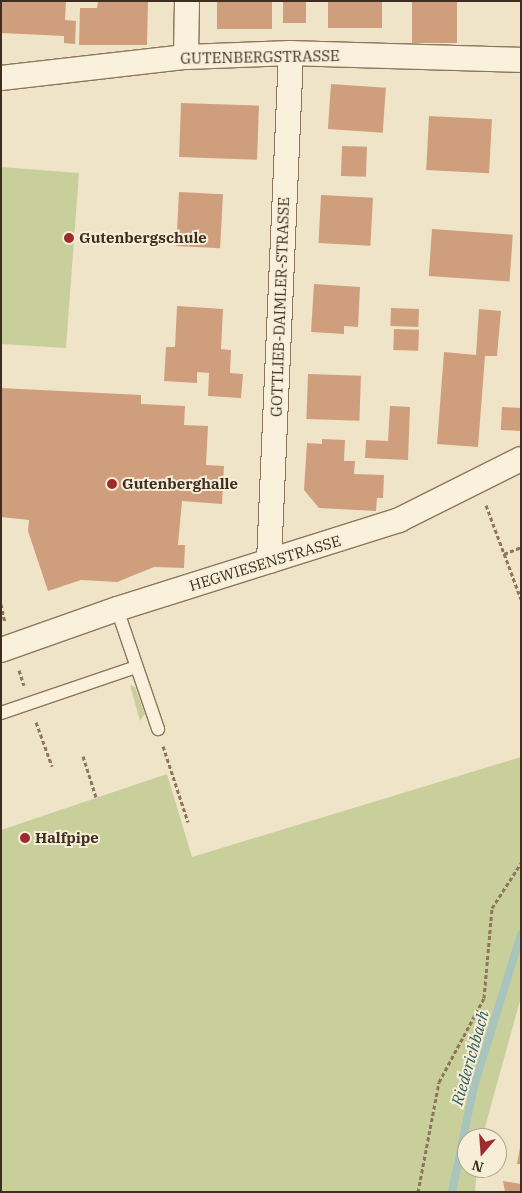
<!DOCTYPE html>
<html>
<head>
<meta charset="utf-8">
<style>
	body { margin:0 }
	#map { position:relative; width:522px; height:1193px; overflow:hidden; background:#f0e4c8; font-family:"IBM Plex Serif",serif }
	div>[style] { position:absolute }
	.green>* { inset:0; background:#c9cf9b }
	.stream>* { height:8px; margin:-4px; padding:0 4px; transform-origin:4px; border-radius:4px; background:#a9c4bc }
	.building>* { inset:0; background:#cf9f7d; transform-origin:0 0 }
	.path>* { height:3px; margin-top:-1.5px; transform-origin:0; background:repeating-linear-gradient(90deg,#8d765c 0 4px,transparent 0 6.5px) }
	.roads { filter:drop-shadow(1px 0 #8d765c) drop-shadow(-1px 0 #8d765c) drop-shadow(0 1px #8d765c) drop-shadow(0 -1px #8d765c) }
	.lane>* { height:12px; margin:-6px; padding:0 6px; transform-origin:6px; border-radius:6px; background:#faf1dc }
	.street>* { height:24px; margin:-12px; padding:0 12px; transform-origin:12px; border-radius:12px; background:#faf1dc }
	.dots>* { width:14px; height:14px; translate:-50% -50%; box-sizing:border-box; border:2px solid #f7eed8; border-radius:50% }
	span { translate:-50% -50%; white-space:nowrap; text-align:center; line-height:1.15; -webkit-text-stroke:4px #f7eed8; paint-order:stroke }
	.street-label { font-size:15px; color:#3d2e20 }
	.poi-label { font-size:15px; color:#3d2e20; font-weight:700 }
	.left { translate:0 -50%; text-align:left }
	.water-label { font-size:16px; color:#2f5d5a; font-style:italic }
	.frame { position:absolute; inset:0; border:2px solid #3d2e20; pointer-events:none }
	.north { position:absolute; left:457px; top:1128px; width:50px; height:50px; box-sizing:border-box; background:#f7eed8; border:1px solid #ada18e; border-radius:50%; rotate:198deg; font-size:14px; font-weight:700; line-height:20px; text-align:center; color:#3d2e20 }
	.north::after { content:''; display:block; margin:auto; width:18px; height:22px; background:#9e2a2b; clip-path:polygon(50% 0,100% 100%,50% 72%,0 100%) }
</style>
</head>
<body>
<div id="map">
	<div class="green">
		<i style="clip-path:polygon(1px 167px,79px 173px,66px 348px,1px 344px)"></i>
		<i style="clip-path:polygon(130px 685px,135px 687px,145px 714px,140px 721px)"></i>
		<i style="clip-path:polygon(521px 757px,521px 997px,482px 1138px,467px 1138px,467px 1168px,477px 1168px,475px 1192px,1px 1192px,1px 830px,167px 774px,192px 857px)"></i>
	</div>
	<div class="stream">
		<i style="left:452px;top:1192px;width:108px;rotate:-78.3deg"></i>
		<i style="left:474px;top:1086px;width:159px;rotate:-72.8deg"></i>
	</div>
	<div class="building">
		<i style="clip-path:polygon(1px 1px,66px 1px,65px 20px,76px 21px,75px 44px,64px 43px,64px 36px,1px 33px)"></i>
		<i style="clip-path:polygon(98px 1px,148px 1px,147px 45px,79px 45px,80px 8px,97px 8px)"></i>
		<i style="left:217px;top:1px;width:55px;height:28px"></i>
		<i style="left:283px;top:1px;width:23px;height:22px"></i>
		<i style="left:328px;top:1px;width:54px;height:27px"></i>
		<i style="left:412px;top:1px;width:45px;height:42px"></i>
		<i style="left:331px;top:84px;width:55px;height:45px;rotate:4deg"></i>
		<i style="left:181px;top:103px;width:78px;height:54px;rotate:2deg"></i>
		<i style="left:429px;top:116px;width:63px;height:54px;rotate:3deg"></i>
		<i style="left:342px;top:146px;width:25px;height:30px;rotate:2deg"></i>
		<i style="left:179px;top:192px;width:44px;height:54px;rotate:3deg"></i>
		<i style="left:321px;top:195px;width:52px;height:48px;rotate:3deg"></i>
		<i style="left:432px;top:229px;width:81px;height:47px;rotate:4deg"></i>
		<i style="clip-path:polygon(314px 284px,360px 287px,358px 327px,344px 326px,344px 334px,311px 332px)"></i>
		<i style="clip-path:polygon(177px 306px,223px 309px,221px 349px,231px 350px,230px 373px,243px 374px,241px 398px,208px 396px,209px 373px,197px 372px,197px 383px,164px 381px,166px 347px,175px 347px)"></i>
		<i style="left:391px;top:308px;width:28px;height:18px;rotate:2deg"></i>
		<i style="clip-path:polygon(479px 309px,501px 311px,497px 356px,485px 356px,478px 447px,437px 444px,444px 352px,476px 355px)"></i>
		<i style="left:394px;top:329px;width:25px;height:21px;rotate:2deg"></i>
		<i style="left:308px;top:374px;width:53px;height:45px;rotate:2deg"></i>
		<i style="clip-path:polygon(1px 388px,141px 395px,141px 404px,185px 406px,184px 425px,208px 426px,206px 465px,224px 466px,222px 504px,182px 501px,178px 545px,185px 545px,184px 568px,154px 567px,117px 582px,81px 580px,48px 591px,28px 531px,29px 520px,1px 517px)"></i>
		<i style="clip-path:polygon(390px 406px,410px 407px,408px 460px,365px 458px,366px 440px,388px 441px)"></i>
		<i style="left:502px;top:407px;width:19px;height:23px;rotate:3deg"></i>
		<i style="clip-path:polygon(322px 439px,345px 440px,344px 461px,355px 461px,354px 474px,384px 475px,383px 498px,377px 498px,376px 511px,319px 508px,304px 490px,307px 443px,322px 444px)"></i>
		<i style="clip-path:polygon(520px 1147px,521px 1147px,521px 1164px,517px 1164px)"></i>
		<i style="clip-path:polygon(503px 1181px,521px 1184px,521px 1192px,505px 1192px)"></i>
	</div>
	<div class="path">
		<i style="left:486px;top:505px;width:100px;rotate:69.6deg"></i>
		<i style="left:504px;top:554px;width:18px;rotate:-22deg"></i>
		<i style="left:1px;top:604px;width:19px;rotate:78deg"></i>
		<i style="left:19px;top:670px;width:16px;rotate:72deg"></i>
		<i style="left:36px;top:722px;width:47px;rotate:70deg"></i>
		<i style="left:163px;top:746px;width:80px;rotate:71.8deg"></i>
		<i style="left:83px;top:756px;width:43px;rotate:72.4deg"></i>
		<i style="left:418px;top:1192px;width:112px;rotate:-79.2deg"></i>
		<i style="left:439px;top:1082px;width:95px;rotate:-61.8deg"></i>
		<i style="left:484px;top:998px;width:90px;rotate:-84.9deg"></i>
		<i style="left:492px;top:908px;width:54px;rotate:-57.2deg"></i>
	</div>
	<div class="roads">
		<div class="lane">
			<i style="left:117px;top:609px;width:127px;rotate:71.1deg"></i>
			<i style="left:1px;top:713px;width:143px;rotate:-18.8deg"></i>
		</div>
		<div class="street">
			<i style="left:186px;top:57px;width:56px;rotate:-89deg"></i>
			<i style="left:1px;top:78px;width:186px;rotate:-6.5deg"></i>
			<i style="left:186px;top:57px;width:105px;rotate:-2.2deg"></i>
			<i style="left:291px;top:53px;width:230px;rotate:1.7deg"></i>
			<i style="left:269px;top:561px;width:508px;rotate:-87.52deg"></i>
			<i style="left:1px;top:650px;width:123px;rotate:-19.5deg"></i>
			<i style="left:117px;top:609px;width:296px;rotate:-17.5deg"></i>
			<i style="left:399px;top:520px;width:136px;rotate:-26.6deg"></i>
		</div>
	</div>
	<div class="dots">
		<i style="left:69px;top:238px;background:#9e2a2b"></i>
		<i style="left:112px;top:484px;background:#9e2a2b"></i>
		<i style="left:25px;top:838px;background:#9e2a2b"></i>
	</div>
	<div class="street-label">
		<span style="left:260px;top:57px;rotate:-1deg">GUTENBERGSTRASSE</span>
		<span style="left:280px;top:307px;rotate:-88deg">GOTTLIEB-DAIMLER-STRASSE</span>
		<span style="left:265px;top:563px;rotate:-17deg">HEGWIESENSTRASSE</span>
	</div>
	<div class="poi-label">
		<span class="left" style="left:79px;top:238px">Gutenbergschule</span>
		<span class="left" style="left:122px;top:484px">Gutenberghalle</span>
		<span class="left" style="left:35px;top:838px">Halfpipe</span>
	</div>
	<div class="water-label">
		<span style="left:470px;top:1058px;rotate:-74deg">Riederichbach</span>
	</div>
	<div class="frame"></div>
	<div class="north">N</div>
</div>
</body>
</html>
